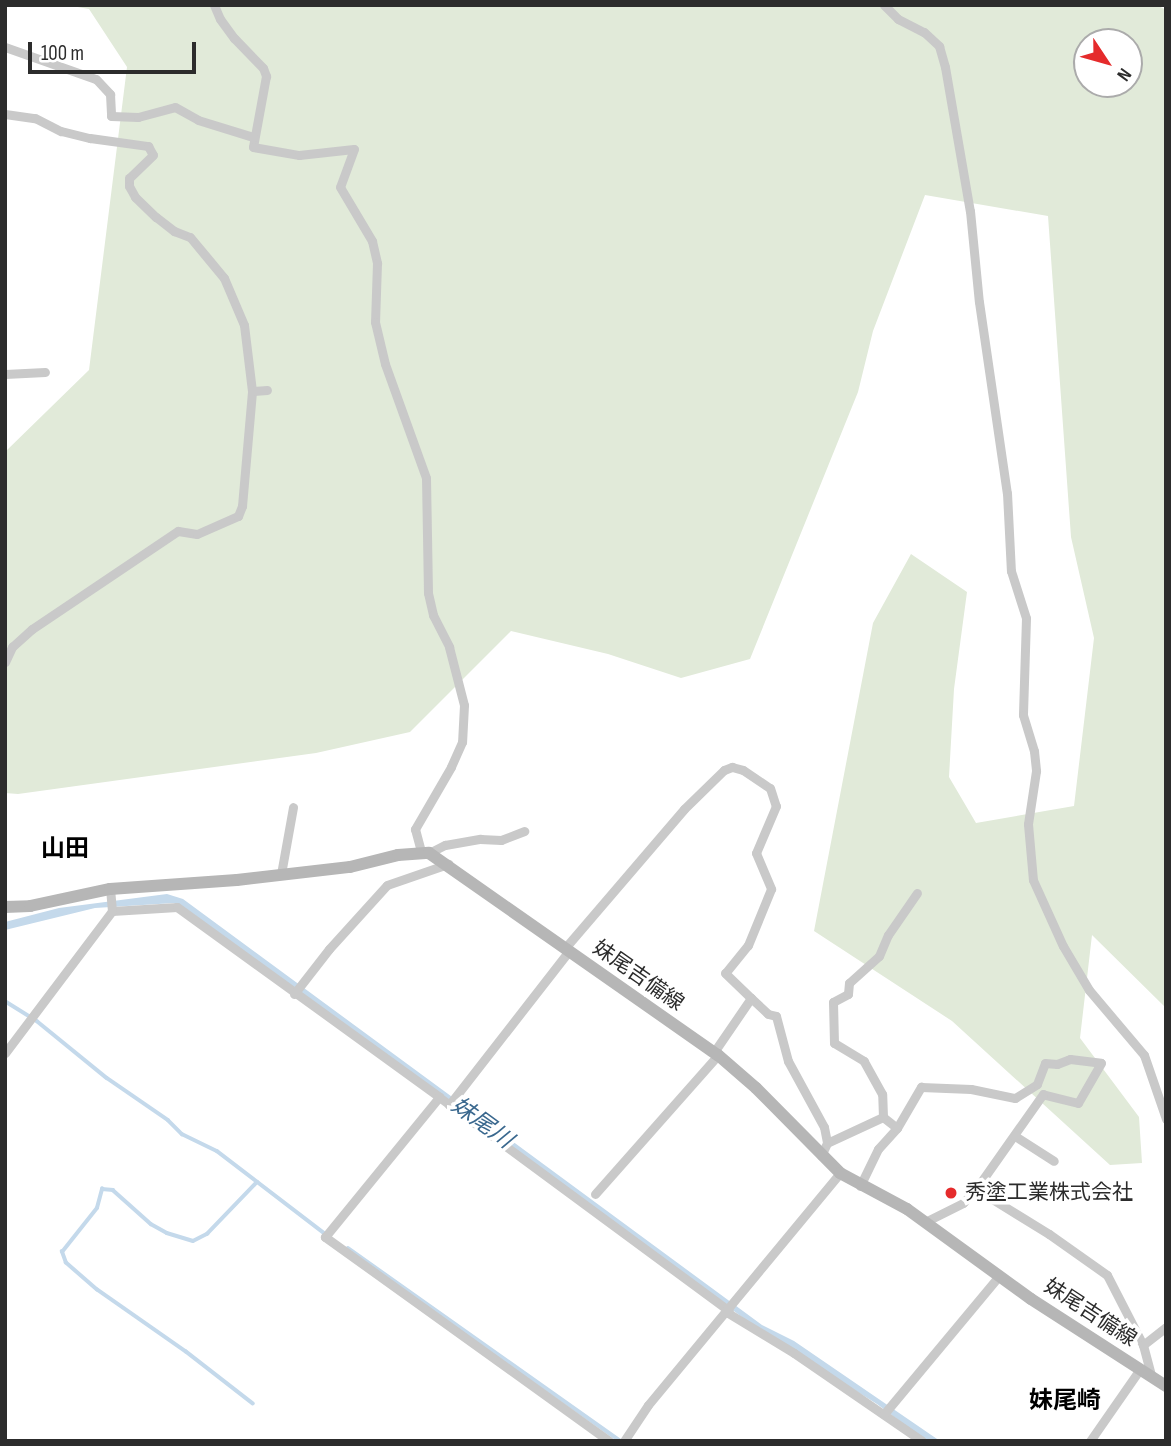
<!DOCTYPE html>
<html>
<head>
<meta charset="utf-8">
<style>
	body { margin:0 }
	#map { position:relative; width:1171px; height:1446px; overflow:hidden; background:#fff; font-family:"Sofia Sans Condensed","Noto Sans JP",sans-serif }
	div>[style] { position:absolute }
	.green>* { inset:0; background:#e1ead9 }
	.water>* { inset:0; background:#c4d9eb }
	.stream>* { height:3.5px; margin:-1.75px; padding:0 1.75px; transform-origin:1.75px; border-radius:1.75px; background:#c4d9eb }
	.minor>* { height:9px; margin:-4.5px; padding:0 4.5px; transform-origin:4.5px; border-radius:4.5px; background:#c9c9c9 }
	.secondary>* { height:12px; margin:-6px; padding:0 6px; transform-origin:6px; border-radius:6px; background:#b6b6b6 }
	.dots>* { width:19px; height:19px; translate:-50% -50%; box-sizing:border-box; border:4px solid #fff; border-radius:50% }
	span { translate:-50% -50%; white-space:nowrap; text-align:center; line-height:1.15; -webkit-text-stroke:7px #fff; paint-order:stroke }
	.street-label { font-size:21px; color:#2c2c2c }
	.poi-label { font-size:21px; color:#2c2c2c }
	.left { translate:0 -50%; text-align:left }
	.water-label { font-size:23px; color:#3a688e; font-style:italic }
	.quarter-label { font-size:24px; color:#000; font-weight:700 }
	.frame { position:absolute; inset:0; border:7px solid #2c2c2c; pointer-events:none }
	.north { position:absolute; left:1073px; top:28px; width:70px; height:70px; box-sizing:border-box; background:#fff; border:2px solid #ababab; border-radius:50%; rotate:126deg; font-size:19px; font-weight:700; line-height:28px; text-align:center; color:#2c2c2c }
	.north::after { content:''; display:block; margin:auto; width:24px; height:32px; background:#e52b2c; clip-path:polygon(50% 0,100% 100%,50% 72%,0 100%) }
	.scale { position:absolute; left:28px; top:42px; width:168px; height:32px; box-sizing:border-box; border:4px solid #2c2c2c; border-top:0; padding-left:9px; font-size:21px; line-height:24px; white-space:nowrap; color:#2c2c2c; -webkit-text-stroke:5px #fff; paint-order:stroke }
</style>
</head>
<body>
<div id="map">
	<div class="green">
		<i style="clip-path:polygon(evenodd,66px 5px,1157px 5px,1166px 10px,1166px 1008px,1092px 935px,1080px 1038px,1139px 1117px,1142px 1163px,1110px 1165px,952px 1021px,814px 931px,873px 623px,911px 554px,967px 592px,954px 689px,949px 777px,976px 823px,1074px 806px,1094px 638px,1071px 537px,1048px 216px,925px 195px,873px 331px,858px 392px,750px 659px,681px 678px,608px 654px,511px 631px,410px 732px,316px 753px,18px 794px,5px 793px,5px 452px,89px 370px,127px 67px,89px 9px,66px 5px,1087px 42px,1129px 42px,1129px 84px,1087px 84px,1087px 42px)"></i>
	</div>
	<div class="water">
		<i style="clip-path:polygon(167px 894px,183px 899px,762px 1325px,794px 1341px,940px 1441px,926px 1441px,877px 1404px,768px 1336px,174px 903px,95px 908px,5px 930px,5px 922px,59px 908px)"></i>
	</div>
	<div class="stream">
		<i style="left:5px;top:1001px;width:38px;rotate:32deg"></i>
		<i style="left:37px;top:1021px;width:90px;rotate:39.2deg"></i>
		<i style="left:107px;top:1078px;width:74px;rotate:34.5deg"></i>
		<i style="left:168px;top:1120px;width:20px;rotate:45deg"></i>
		<i style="left:182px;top:1134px;width:39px;rotate:26deg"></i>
		<i style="left:217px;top:1151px;width:138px;rotate:37.4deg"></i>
		<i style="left:348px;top:1248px;width:334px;rotate:35.3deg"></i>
		<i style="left:253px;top:1404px;width:85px;rotate:-142.2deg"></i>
		<i style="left:186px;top:1352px;width:108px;rotate:-145.1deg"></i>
		<i style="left:97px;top:1290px;width:41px;rotate:-138.9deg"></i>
		<i style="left:66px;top:1263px;width:12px;rotate:-110deg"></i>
		<i style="left:62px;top:1252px;width:56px;rotate:-51.5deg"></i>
		<i style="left:97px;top:1208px;width:20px;rotate:-75deg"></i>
		<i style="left:102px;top:1189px;width:11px;rotate:5deg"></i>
		<i style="left:113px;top:1190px;width:51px;rotate:41.8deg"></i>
		<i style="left:151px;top:1224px;width:18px;rotate:29deg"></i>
		<i style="left:167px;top:1233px;width:27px;rotate:17deg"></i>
		<i style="left:193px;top:1241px;width:16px;rotate:-27deg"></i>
		<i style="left:207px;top:1234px;width:72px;rotate:-46.1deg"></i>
	</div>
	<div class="minor">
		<i style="left:214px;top:5px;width:15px;rotate:67deg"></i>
		<i style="left:220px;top:19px;width:24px;rotate:54deg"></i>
		<i style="left:234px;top:38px;width:42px;rotate:46deg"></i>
		<i style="left:263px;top:68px;width:9px;rotate:69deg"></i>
		<i style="left:266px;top:76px;width:72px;rotate:100.4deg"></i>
		<i style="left:253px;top:147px;width:47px;rotate:9.9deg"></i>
		<i style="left:299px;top:155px;width:55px;rotate:-6.2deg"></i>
		<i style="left:354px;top:149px;width:40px;rotate:110.2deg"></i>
		<i style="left:340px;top:187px;width:63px;rotate:59.3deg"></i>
		<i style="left:372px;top:241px;width:23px;rotate:77deg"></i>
		<i style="left:377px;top:263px;width:59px;rotate:91.9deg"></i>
		<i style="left:375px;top:322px;width:43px;rotate:76.6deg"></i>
		<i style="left:385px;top:364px;width:121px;rotate:70.2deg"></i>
		<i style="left:426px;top:478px;width:115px;rotate:89deg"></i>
		<i style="left:428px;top:593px;width:23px;rotate:77deg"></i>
		<i style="left:433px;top:615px;width:36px;rotate:63deg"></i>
		<i style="left:449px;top:647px;width:60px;rotate:75.5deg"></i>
		<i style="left:464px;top:705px;width:37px;rotate:93deg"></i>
		<i style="left:462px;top:742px;width:27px;rotate:114deg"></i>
		<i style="left:451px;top:767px;width:72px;rotate:120.1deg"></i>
		<i style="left:415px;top:829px;width:24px;rotate:75deg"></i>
		<i style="left:884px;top:5px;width:20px;rotate:45deg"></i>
		<i style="left:898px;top:19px;width:29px;rotate:27deg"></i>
		<i style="left:924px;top:32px;width:21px;rotate:43deg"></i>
		<i style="left:939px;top:46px;width:22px;rotate:74deg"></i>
		<i style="left:945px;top:67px;width:146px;rotate:80.2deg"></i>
		<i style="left:970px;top:211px;width:91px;rotate:84.4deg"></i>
		<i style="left:979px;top:302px;width:193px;rotate:81.7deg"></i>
		<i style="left:1007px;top:493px;width:78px;rotate:87.1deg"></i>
		<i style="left:1011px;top:571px;width:49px;rotate:72.3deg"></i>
		<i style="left:1026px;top:618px;width:97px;rotate:91.8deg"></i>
		<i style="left:1023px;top:715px;width:38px;rotate:73deg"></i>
		<i style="left:1034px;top:751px;width:20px;rotate:84deg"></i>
		<i style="left:1036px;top:771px;width:54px;rotate:98.6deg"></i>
		<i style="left:1028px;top:824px;width:56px;rotate:84.9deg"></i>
		<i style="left:1033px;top:880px;width:72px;rotate:65.6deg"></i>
		<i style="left:1063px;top:946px;width:51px;rotate:59.4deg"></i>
		<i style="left:1089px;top:990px;width:85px;rotate:49.8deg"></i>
		<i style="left:1144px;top:1055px;width:68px;rotate:71deg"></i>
		<i style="left:5px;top:47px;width:96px;rotate:19.4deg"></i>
		<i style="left:96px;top:79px;width:21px;rotate:47deg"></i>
		<i style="left:110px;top:94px;width:22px;rotate:87deg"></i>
		<i style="left:111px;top:116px;width:27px;rotate:2deg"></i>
		<i style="left:138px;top:117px;width:38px;rotate:-15deg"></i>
		<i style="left:175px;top:107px;width:26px;rotate:29deg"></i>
		<i style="left:198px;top:120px;width:58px;rotate:17.2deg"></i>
		<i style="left:5px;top:114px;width:30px;rotate:8deg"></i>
		<i style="left:35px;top:118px;width:29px;rotate:27deg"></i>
		<i style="left:61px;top:131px;width:30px;rotate:14deg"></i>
		<i style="left:90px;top:138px;width:59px;rotate:7.9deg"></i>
		<i style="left:148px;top:146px;width:10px;rotate:61deg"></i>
		<i style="left:153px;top:155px;width:33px;rotate:136deg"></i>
		<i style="left:129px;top:178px;width:8px;rotate:90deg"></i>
		<i style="left:129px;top:186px;width:13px;rotate:61deg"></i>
		<i style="left:135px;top:197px;width:29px;rotate:44deg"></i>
		<i style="left:156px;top:217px;width:23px;rotate:38deg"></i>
		<i style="left:174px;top:231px;width:17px;rotate:21deg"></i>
		<i style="left:190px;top:237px;width:53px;rotate:50.3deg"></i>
		<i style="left:224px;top:278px;width:51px;rotate:66.9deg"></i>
		<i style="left:244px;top:325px;width:66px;rotate:83.1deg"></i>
		<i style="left:5px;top:374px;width:40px;rotate:-2.9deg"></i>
		<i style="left:5px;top:662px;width:17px;rotate:-65deg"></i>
		<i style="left:12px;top:647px;width:27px;rotate:-42deg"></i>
		<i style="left:32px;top:629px;width:176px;rotate:-33.9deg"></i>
		<i style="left:178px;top:531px;width:19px;rotate:9deg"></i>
		<i style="left:197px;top:534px;width:45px;rotate:-23.7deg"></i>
		<i style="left:238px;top:516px;width:11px;rotate:-68deg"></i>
		<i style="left:242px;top:506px;width:115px;rotate:-85deg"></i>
		<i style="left:252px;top:391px;width:15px;rotate:-4deg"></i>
		<i style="left:429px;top:853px;width:18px;rotate:-27deg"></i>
		<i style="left:445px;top:845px;width:36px;rotate:-10deg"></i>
		<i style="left:480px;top:839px;width:21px;rotate:3deg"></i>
		<i style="left:501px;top:840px;width:25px;rotate:-21deg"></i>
		<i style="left:281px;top:874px;width:68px;rotate:-79.8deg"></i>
		<i style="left:112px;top:911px;width:65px;rotate:-3.5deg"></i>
		<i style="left:177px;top:907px;width:324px;rotate:35.9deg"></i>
		<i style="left:565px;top:948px;width:183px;rotate:-49.4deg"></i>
		<i style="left:684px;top:809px;width:56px;rotate:-44.3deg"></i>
		<i style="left:724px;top:770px;width:9px;rotate:-21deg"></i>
		<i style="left:732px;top:767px;width:11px;rotate:15deg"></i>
		<i style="left:743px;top:770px;width:32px;rotate:34deg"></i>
		<i style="left:770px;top:788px;width:19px;rotate:72deg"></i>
		<i style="left:776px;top:806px;width:51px;rotate:113.1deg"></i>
		<i style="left:756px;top:853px;width:39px;rotate:67deg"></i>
		<i style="left:771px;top:889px;width:61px;rotate:112.3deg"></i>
		<i style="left:748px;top:945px;width:36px;rotate:129deg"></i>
		<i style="left:725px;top:973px;width:36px;rotate:44deg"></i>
		<i style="left:751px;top:998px;width:65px;rotate:124.4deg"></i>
		<i style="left:294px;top:994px;width:57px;rotate:-52.1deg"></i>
		<i style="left:329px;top:949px;width:86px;rotate:-47.8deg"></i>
		<i style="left:387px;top:885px;width:65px;rotate:-19deg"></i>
		<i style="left:751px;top:998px;width:23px;rotate:43deg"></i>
		<i style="left:768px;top:1014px;width:8px;rotate:14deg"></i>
		<i style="left:776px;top:1016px;width:47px;rotate:75.1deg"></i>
		<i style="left:788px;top:1061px;width:75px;rotate:61.4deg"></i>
		<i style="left:824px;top:1127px;width:16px;rotate:79deg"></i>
		<i style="left:827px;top:1143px;width:14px;rotate:115deg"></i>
		<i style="left:5px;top:1053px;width:178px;rotate:-53deg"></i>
		<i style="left:112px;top:911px;width:22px;rotate:-95deg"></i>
		<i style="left:449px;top:1105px;width:195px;rotate:-52.1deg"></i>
		<i style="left:897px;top:1128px;width:48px;rotate:-59.7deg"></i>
		<i style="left:921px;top:1087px;width:50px;rotate:2.3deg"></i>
		<i style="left:971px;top:1089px;width:45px;rotate:11.6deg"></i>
		<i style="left:1015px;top:1098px;width:26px;rotate:-32deg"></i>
		<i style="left:1037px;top:1084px;width:22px;rotate:-69deg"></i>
		<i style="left:1045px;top:1063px;width:12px;rotate:5deg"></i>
		<i style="left:1057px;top:1064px;width:14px;rotate:-21deg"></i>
		<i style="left:1070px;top:1059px;width:31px;rotate:7deg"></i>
		<i style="left:1101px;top:1063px;width:46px;rotate:119.9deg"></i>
		<i style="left:1078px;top:1103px;width:36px;rotate:-166deg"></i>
		<i style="left:1043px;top:1094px;width:116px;rotate:125.2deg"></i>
		<i style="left:976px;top:1189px;width:19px;rotate:133deg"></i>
		<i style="left:963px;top:1203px;width:42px;rotate:153.4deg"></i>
		<i style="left:1015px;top:1136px;width:46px;rotate:32.7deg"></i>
		<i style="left:827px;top:1143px;width:62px;rotate:-24.9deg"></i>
		<i style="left:860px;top:1186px;width:41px;rotate:-64.1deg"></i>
		<i style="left:878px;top:1149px;width:28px;rotate:-48deg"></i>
		<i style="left:897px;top:1128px;width:18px;rotate:-142deg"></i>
		<i style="left:883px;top:1117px;width:23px;rotate:-92deg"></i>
		<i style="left:882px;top:1094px;width:38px;rotate:-119deg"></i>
		<i style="left:864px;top:1061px;width:35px;rotate:-149deg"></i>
		<i style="left:834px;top:1043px;width:41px;rotate:-91.4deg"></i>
		<i style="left:833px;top:1002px;width:17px;rotate:-28deg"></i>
		<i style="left:848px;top:994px;width:11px;rotate:-85deg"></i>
		<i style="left:849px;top:983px;width:40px;rotate:-42deg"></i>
		<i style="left:879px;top:956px;width:23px;rotate:-67deg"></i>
		<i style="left:888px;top:935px;width:51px;rotate:-55.4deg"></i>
		<i style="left:976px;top:1189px;width:86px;rotate:31.7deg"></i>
		<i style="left:1049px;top:1234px;width:71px;rotate:35.3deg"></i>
		<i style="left:1107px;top:1275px;width:79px;rotate:62.8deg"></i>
		<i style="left:1143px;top:1345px;width:34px;rotate:75deg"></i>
		<i style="left:595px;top:1194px;width:186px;rotate:-48.5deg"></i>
		<i style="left:728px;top:1313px;width:77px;rotate:31.2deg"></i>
		<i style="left:794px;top:1353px;width:155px;rotate:34.5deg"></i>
		<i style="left:1143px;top:1345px;width:29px;rotate:-38deg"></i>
		<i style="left:884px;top:1414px;width:180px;rotate:-50.2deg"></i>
		<i style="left:609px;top:1441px;width:350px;rotate:-144.3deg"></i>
		<i style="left:325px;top:1237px;width:181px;rotate:-50.8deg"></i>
		<i style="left:439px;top:1097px;width:360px;rotate:36.4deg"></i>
		<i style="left:624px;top:1441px;width:43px;rotate:-56.3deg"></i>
		<i style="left:648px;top:1405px;width:301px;rotate:-50.4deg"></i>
		<i style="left:1090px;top:1441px;width:88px;rotate:-55.2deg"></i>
	</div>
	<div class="secondary">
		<i style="left:5px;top:907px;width:25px;rotate:-2deg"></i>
		<i style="left:30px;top:906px;width:82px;rotate:-12deg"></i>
		<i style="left:110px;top:889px;width:127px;rotate:-4.1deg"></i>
		<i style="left:237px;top:880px;width:114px;rotate:-6.6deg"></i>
		<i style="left:350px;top:867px;width:49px;rotate:-14deg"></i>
		<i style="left:398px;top:855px;width:31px;rotate:-4deg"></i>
		<i style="left:429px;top:853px;width:353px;rotate:35deg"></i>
		<i style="left:718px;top:1055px;width:50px;rotate:41deg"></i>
		<i style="left:756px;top:1088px;width:120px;rotate:45.3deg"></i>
		<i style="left:840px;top:1173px;width:76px;rotate:28.2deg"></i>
		<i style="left:907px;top:1209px;width:153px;rotate:36deg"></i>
		<i style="left:1031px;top:1299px;width:161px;rotate:32.8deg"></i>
	</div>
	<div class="dots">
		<i style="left:951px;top:1193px;background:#e52b2c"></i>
	</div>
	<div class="street-label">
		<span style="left:638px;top:976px;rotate:35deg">妹尾吉備線</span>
		<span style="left:1090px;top:1313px;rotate:33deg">妹尾吉備線</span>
	</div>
	<div class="poi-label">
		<span class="left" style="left:965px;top:1193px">秀塗工業株式会社</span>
	</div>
	<div class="water-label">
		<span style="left:482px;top:1123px;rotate:36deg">妹尾川</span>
	</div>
	<div class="quarter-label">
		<span style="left:65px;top:849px">山田</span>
		<span style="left:1065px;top:1401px">妹尾崎</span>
	</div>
	<div class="frame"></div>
	<div class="north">N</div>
	<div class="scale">100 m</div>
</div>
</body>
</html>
